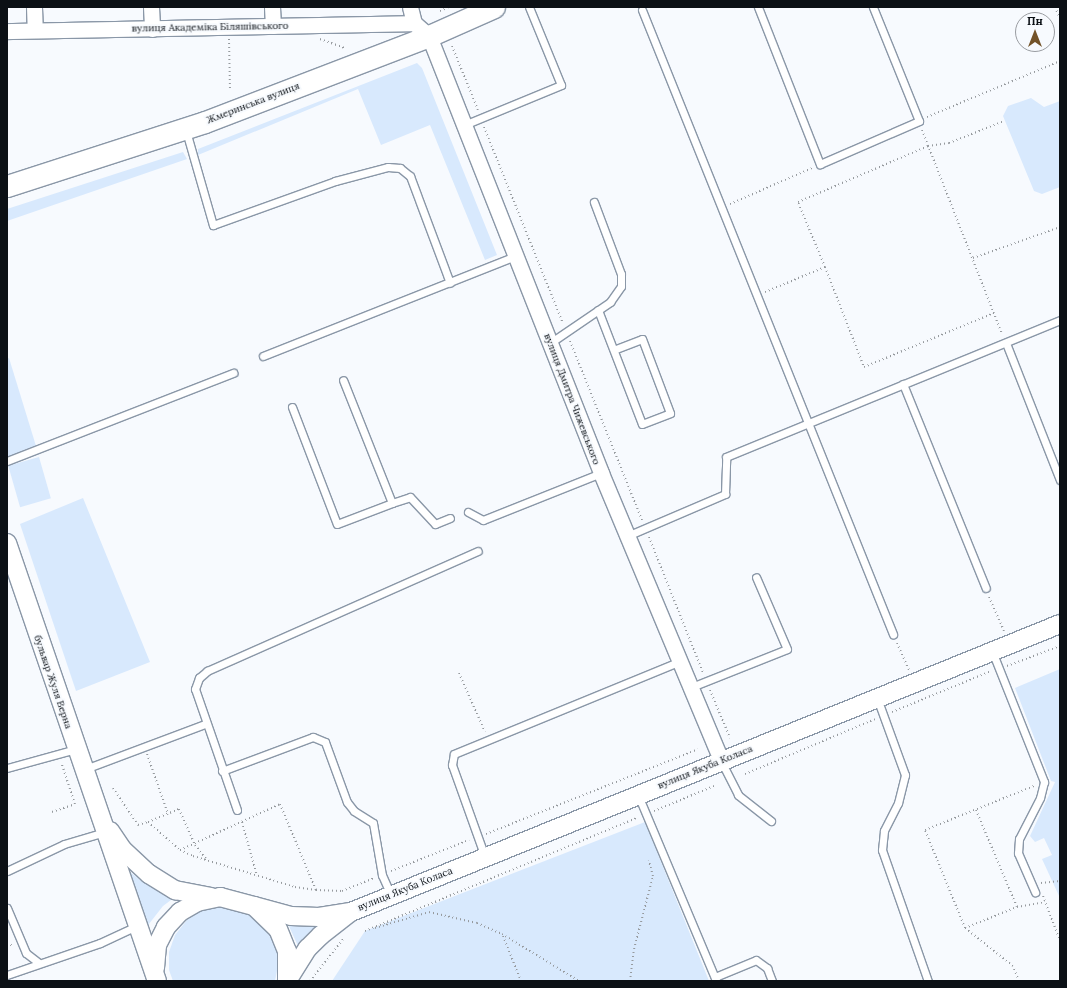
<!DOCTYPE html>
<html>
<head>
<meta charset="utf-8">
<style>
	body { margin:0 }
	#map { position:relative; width:1067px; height:988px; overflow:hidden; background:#f7fafe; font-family:Lora,serif }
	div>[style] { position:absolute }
	.green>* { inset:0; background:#d8e9fd; transform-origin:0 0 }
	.path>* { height:2px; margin-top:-1px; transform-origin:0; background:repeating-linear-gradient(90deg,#969a9e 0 1px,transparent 0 4px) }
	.roads { filter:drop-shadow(1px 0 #8a97a7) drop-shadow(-1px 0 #8a97a7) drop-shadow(0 1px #8a97a7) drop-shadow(0 -1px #8a97a7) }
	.service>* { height:7px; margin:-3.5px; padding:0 3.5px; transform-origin:3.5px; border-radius:3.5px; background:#fff }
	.minor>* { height:15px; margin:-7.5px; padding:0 7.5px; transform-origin:7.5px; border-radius:7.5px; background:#fff }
	.tertiary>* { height:18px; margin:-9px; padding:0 9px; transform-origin:9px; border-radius:9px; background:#fff }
	.secondary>* { height:21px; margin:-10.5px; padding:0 10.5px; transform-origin:10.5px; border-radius:10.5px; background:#fff }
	span { translate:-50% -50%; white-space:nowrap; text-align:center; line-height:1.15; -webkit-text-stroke:3.5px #f7fafe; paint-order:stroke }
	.street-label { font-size:10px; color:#0b1015 }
	.frame { position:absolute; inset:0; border:8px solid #0b1015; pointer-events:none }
	.north { position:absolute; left:1015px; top:12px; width:40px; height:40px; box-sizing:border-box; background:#f7fafe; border:1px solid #999ca1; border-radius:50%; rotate:0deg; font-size:11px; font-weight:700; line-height:16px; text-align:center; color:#0b1015 }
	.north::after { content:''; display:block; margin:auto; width:14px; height:18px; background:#735329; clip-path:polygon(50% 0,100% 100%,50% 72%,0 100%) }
</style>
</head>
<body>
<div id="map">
	<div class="green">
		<i style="clip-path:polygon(417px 63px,422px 68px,497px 255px,485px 260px,430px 125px,381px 145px,358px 89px,198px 155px,198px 149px)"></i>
		<i style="clip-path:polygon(1031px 98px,1044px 107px,1060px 101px,1060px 187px,1042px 194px,1034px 191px,1003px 116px,1008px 106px)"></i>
		<i style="clip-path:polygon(183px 152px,187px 159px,7px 221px,7px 209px)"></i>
		<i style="clip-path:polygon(9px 358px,36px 446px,7px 457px,7px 359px)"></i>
		<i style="left:39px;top:457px;width:43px;height:32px;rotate:74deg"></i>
		<i style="clip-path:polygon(83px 498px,150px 662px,76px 691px,20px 524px)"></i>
		<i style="clip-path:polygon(1060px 669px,1060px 898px,1042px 859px,1052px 855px,1044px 838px,1035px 842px,1030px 836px,1055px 782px,1051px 781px,1015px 688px)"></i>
		<i style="clip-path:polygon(645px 822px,709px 981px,332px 981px,365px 931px)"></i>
		<i style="clip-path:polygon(119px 863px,140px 880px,175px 897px,163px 906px,145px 929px)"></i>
		<i style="clip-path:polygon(220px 906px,254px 915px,268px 927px,276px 943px,279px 961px,275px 981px,173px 981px,169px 970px,169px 952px,175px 935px,187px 920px,202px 910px)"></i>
		<i style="clip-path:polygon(324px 923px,298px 946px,288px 924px)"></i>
	</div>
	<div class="path">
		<i style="left:439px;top:7px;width:4px;rotate:76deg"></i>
		<i style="left:440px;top:11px;width:10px;rotate:-24deg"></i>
		<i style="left:1055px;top:7px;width:13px;rotate:67deg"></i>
		<i style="left:229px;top:39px;width:51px;rotate:88.9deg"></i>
		<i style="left:320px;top:39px;width:27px;rotate:20deg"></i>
		<i style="left:452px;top:46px;width:69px;rotate:67.9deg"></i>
		<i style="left:927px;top:117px;width:144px;rotate:-22.8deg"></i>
		<i style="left:484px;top:127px;width:212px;rotate:68.1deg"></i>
		<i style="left:922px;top:130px;width:219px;rotate:68.6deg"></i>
		<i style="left:730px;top:204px;width:90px;rotate:-23.7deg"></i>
		<i style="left:973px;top:258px;width:92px;rotate:-19.6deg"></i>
		<i style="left:825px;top:267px;width:107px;rotate:68.7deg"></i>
		<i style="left:864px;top:367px;width:141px;rotate:-22.6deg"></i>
		<i style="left:765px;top:292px;width:65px;rotate:-22.6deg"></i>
		<i style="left:825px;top:267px;width:70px;rotate:-112.6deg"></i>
		<i style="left:798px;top:202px;width:142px;rotate:-23.3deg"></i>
		<i style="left:928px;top:146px;width:21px;rotate:-8deg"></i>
		<i style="left:949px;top:143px;width:59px;rotate:-21.8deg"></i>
		<i style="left:570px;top:341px;width:193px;rotate:68.1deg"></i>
		<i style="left:649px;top:537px;width:146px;rotate:68.3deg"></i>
		<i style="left:989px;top:597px;width:37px;rotate:66deg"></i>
		<i style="left:897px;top:643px;width:30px;rotate:66deg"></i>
		<i style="left:1007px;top:666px;width:57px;rotate:-20.7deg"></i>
		<i style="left:459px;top:673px;width:64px;rotate:66.2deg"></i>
		<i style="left:710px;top:690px;width:52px;rotate:67.4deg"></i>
		<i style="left:892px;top:712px;width:107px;rotate:-22.5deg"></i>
		<i style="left:147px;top:754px;width:64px;rotate:70.7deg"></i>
		<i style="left:745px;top:774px;width:141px;rotate:-22.9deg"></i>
		<i style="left:113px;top:788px;width:45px;rotate:56deg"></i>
		<i style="left:138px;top:825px;width:10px;rotate:-17deg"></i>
		<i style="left:148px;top:822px;width:43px;rotate:41.2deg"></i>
		<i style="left:180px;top:850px;width:14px;rotate:25deg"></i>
		<i style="left:193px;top:856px;width:107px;rotate:16.9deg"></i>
		<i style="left:295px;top:887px;width:21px;rotate:8deg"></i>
		<i style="left:316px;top:890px;width:26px;rotate:2deg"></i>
		<i style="left:342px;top:891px;width:35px;rotate:-22deg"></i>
		<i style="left:976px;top:810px;width:105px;rotate:67.1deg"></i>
		<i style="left:654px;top:811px;width:65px;rotate:-22.6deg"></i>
		<i style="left:52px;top:812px;width:24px;rotate:-19deg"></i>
		<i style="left:75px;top:804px;width:44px;rotate:-108.4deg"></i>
		<i style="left:148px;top:822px;width:34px;rotate:-23deg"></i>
		<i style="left:179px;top:809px;width:39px;rotate:66deg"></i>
		<i style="left:195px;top:845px;width:19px;rotate:51deg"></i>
		<i style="left:242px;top:822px;width:56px;rotate:74.5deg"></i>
		<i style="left:486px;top:834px;width:228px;rotate:-21.8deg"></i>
		<i style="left:180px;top:850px;width:110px;rotate:-24.7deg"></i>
		<i style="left:280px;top:804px;width:93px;rotate:67.3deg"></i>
		<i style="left:391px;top:871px;width:84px;rotate:-21.7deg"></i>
		<i style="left:1041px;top:883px;width:19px;rotate:-6deg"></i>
		<i style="left:1043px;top:896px;width:48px;rotate:69.3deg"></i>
		<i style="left:375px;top:928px;width:56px;rotate:-16.5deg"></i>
		<i style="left:429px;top:912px;width:49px;rotate:12.9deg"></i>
		<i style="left:477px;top:923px;width:27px;rotate:24deg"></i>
		<i style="left:502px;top:934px;width:90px;rotate:31.4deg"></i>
		<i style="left:965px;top:928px;width:56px;rotate:-22deg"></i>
		<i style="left:1017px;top:907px;width:28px;rotate:-10deg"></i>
		<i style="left:365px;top:931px;width:295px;rotate:-22.6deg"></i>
		<i style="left:503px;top:936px;width:48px;rotate:68.2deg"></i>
		<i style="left:7px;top:943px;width:7px;rotate:27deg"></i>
		<i style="left:310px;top:981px;width:55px;rotate:-51.7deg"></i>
		<i style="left:630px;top:981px;width:32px;rotate:-83deg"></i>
		<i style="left:634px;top:949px;width:75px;rotate:-75.4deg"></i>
		<i style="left:653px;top:876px;width:16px;rotate:-105deg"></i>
		<i style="left:1019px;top:981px;width:16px;rotate:-112deg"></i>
		<i style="left:1013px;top:966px;width:61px;rotate:-141.6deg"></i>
		<i style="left:965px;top:928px;width:106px;rotate:-112.2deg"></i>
		<i style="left:925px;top:830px;width:118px;rotate:-22deg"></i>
	</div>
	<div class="roads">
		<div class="service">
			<i style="left:758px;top:7px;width:169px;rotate:68.5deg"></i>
			<i style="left:820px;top:164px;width:108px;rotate:-23.5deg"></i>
			<i style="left:919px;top:121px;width:123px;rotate:-112deg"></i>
			<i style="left:642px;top:10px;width:673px;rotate:68.09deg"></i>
			<i style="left:464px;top:125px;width:105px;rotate:-22.4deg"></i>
			<i style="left:561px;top:85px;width:84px;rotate:-112.3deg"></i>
			<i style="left:186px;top:131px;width:98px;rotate:74deg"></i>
			<i style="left:213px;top:225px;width:130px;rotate:-19.8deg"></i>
			<i style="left:335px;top:181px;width:55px;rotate:-14.8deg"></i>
			<i style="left:388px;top:167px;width:12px;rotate:5deg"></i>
			<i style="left:400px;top:168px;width:13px;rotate:39deg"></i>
			<i style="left:410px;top:176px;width:114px;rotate:69.5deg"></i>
			<i style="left:598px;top:310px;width:122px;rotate:68.9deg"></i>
			<i style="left:642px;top:424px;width:30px;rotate:-21deg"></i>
			<i style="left:670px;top:413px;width:79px;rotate:-110.7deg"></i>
			<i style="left:642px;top:339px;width:30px;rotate:159deg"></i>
			<i style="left:550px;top:343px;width:73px;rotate:-34.3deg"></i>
			<i style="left:610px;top:302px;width:19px;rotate:-55deg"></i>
			<i style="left:621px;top:286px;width:12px;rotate:-90deg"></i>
			<i style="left:621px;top:274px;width:77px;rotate:-110.6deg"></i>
			<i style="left:1006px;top:343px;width:147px;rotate:68.5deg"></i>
			<i style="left:263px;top:356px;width:272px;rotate:-21.6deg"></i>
			<i style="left:903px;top:384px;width:220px;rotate:67.9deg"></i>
			<i style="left:292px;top:407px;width:125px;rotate:69deg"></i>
			<i style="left:337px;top:524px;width:59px;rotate:-20.9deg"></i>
			<i style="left:392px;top:503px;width:132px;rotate:-111.7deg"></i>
			<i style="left:7px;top:461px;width:243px;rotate:-21.3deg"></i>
			<i style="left:392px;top:503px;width:19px;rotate:-18deg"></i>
			<i style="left:410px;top:497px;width:37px;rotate:47deg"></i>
			<i style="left:435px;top:524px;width:16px;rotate:-22deg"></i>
			<i style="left:468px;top:512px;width:17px;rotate:28deg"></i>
			<i style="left:483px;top:520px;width:127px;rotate:-21.7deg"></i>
			<i style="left:627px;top:536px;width:107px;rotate:-23.2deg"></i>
			<i style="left:725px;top:494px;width:37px;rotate:-88deg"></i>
			<i style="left:726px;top:457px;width:361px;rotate:-22.3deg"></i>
			<i style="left:992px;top:651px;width:141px;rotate:68.3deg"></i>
			<i style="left:1044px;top:782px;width:16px;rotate:104deg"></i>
			<i style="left:1040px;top:798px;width:46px;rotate:117.1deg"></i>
			<i style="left:1019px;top:839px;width:14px;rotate:94deg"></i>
			<i style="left:1018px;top:853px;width:43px;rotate:66.4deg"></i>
			<i style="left:689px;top:688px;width:105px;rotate:-21.7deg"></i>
			<i style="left:787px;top:649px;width:78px;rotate:-113.3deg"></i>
			<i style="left:877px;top:698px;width:82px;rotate:70deg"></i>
			<i style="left:905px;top:775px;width:29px;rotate:104deg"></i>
			<i style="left:898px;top:803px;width:31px;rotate:117deg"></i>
			<i style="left:884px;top:831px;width:19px;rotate:96deg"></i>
			<i style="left:882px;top:850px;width:139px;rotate:70.7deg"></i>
			<i style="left:721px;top:761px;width:38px;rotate:63deg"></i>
			<i style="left:738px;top:795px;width:42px;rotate:38.2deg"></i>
			<i style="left:7px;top:768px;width:72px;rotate:-15.4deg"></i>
			<i style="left:85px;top:769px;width:128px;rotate:-20.6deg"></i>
			<i style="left:222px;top:771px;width:97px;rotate:-20.5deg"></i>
			<i style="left:313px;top:737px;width:13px;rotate:23deg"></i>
			<i style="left:325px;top:742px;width:64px;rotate:69.9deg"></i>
			<i style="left:347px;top:802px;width:11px;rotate:52deg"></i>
			<i style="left:354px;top:811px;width:22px;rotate:32deg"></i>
			<i style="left:373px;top:823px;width:53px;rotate:80.2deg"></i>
			<i style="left:382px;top:875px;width:22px;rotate:66deg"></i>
			<i style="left:638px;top:795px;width:202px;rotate:67.2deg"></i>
			<i style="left:237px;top:810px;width:128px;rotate:-109.1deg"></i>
			<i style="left:195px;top:689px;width:12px;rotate:-70deg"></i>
			<i style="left:199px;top:678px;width:11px;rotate:-41deg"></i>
			<i style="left:207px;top:671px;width:296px;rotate:-23.9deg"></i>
			<i style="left:485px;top:857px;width:98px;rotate:-109.7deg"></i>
			<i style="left:452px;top:765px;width:11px;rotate:-80deg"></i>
			<i style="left:454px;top:754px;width:242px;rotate:-22.3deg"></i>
			<i style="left:7px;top:871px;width:63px;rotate:-25.3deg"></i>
			<i style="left:64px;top:844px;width:43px;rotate:-16.3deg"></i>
			<i style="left:7px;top:908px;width:49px;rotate:67.1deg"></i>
			<i style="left:26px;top:953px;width:16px;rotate:38deg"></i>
			<i style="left:7px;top:975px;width:98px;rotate:-19deg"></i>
			<i style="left:100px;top:943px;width:40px;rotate:-25deg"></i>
			<i style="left:715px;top:977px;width:44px;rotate:-22.5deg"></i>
			<i style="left:756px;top:960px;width:14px;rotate:36deg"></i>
			<i style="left:767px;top:968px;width:14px;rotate:69deg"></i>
		</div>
		<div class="minor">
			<i style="left:34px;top:7px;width:23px;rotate:88deg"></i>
			<i style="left:151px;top:7px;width:22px;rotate:87deg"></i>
			<i style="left:272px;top:7px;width:19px;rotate:87deg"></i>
			<i style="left:410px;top:7px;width:16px;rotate:76deg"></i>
			<i style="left:414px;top:23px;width:20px;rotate:41deg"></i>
			<i style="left:429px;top:36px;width:470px;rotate:68.5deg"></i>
			<i style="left:601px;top:473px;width:311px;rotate:67.3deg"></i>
			<i style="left:7px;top:31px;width:407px;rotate:-1.1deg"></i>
		</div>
		<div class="tertiary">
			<i style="left:7px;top:543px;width:463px;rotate:71.1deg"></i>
			<i style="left:110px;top:831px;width:22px;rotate:56deg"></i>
			<i style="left:122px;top:849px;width:37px;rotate:43deg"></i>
			<i style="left:149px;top:874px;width:31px;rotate:32deg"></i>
			<i style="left:175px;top:890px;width:37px;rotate:11deg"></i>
			<i style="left:254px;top:906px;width:38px;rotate:15deg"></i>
			<i style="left:291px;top:916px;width:28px;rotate:2deg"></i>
			<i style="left:319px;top:917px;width:32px;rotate:-9deg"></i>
			<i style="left:351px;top:912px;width:765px;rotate:-22.11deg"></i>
			<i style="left:155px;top:968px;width:23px;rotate:-85deg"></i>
			<i style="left:157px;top:945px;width:20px;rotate:-63deg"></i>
			<i style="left:166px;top:927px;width:21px;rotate:-47deg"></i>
			<i style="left:180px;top:912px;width:20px;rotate:-30deg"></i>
			<i style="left:197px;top:902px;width:24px;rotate:-12deg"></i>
			<i style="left:220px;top:897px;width:35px;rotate:15deg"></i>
			<i style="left:254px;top:906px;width:33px;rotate:44deg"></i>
			<i style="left:278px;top:929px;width:24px;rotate:68deg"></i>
			<i style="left:287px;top:951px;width:30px;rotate:90deg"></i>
			<i style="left:287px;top:981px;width:39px;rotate:-58deg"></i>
			<i style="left:308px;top:948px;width:18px;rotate:-45deg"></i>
			<i style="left:321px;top:935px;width:36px;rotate:-38deg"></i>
		</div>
		<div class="secondary">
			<i style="left:7px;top:186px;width:208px;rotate:-17.9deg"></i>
			<i style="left:205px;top:122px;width:240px;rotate:-21deg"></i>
			<i style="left:429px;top:36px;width:71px;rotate:-24deg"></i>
		</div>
	</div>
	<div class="street-label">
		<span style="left:210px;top:27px;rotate:-1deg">вулиця Академіка Біляшівського</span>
		<span style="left:253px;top:103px;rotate:-21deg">Жмеринська вулиця</span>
		<span style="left:572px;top:399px;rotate:69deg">вулиця Дмитра Чижевського</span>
		<span style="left:53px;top:682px;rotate:71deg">бульвар Жуля Верна</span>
		<span style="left:705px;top:767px;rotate:-22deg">вулиця Якуба Коласа</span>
		<span style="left:405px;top:889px;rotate:-22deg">вулиця Якуба Коласа</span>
	</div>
	<div class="frame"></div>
	<div class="north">Пн</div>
</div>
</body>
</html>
